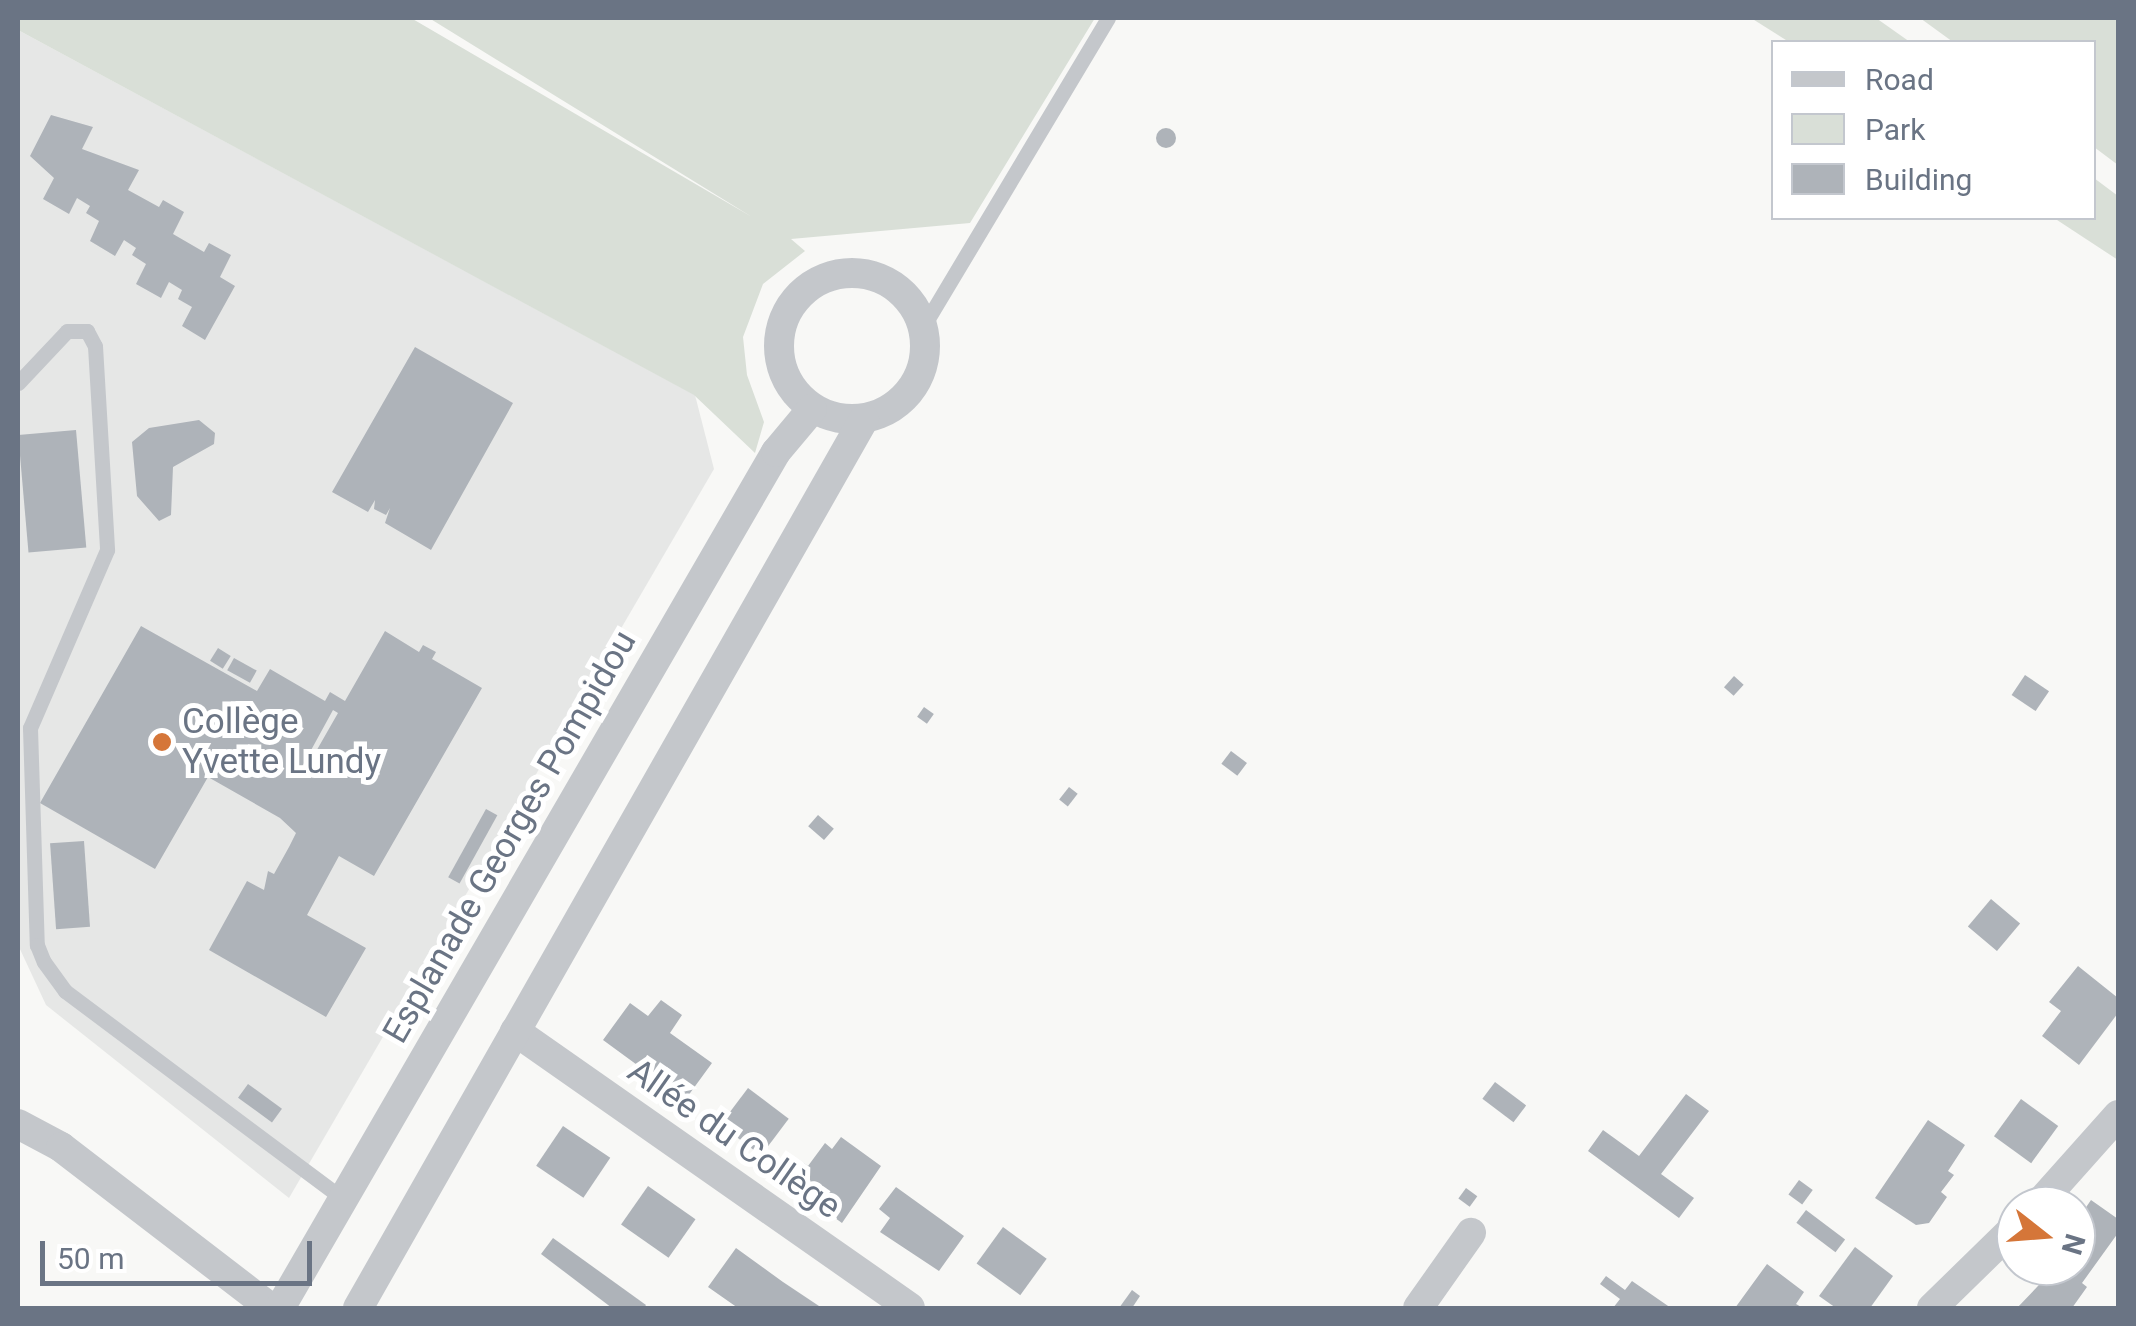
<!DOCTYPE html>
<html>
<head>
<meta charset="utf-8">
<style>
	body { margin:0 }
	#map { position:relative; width:2136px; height:1326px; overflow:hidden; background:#f8f8f6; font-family:Roboto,sans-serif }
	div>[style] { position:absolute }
	.built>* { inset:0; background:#e6e7e6 }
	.green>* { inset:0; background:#d9dfd7 }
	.building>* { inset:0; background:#aeb3b9; transform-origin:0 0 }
	.round { border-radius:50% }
	.service>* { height:15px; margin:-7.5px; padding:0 7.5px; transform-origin:7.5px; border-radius:7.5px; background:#c4c7cb }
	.minor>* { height:30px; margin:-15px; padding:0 15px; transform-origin:15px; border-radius:15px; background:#c4c7cb }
	.minor>.ring { margin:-15px; padding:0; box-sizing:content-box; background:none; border:30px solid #c4c7cb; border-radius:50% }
	.dots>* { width:28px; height:28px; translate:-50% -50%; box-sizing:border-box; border:5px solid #fff; border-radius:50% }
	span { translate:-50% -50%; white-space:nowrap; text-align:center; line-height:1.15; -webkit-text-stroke:10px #fff; paint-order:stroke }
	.poi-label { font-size:35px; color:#6a7484 }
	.left { translate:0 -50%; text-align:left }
	.street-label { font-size:35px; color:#6a7484 }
	.frame { position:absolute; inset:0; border:20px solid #6a7484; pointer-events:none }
	.legend { position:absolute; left:1771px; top:40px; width:325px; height:180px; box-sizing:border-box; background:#fff; border:2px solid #c3c7ce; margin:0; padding:12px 18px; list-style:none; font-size:30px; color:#6a7484 }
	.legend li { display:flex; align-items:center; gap:20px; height:50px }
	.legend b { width:50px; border:2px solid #c3c7ce }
	.north { position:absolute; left:1996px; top:1186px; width:100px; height:100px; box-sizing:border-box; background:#fff; border:2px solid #c3c7ce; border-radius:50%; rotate:107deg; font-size:28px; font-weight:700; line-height:40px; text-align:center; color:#6a7484 }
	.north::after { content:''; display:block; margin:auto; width:35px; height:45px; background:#d57639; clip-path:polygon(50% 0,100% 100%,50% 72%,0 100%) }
	.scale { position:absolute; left:40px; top:1241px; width:272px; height:45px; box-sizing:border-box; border:5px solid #6a7484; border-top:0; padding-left:12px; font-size:30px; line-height:35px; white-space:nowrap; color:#6a7484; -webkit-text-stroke:8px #fff; paint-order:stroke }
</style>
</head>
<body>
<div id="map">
	<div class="built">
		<i style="clip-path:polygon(18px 30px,695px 395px,714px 469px,289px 1198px,46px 1005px,19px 947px)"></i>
	</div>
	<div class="green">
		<i style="clip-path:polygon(18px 18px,411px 18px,752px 217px,429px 18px,1095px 18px,970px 223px,791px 239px,805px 251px,763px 284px,743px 337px,747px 375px,764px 422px,755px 453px,694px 395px,18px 30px)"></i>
		<i style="clip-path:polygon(1751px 18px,1876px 18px,1910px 42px,1789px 42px)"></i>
		<i style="clip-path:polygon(1920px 18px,2118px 18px,2118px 165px,2094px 147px,2094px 42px,1953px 42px)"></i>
		<i style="clip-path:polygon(2094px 178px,2118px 196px,2118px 260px,2054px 218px,2094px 218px)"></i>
	</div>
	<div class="building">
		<i style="clip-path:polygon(51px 115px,93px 127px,82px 149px,139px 170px,128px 190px,159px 207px,163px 200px,184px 212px,173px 234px,204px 252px,209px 243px,231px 255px,220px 277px,235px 286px,205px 340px,182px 326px,192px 307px,178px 299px,182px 290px,169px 282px,161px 298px,136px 284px,146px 264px,132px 255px,136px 248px,124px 240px,115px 256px,90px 241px,99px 221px,86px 213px,90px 206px,77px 198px,69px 214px,43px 199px,54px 178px,30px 156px)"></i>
		<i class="round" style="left:1156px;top:128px;width:20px;height:20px"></i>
		<i style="clip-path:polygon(415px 347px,513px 403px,431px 550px,385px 523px,390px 508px,386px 515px,374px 509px,375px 500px,368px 512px,332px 492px)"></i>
		<i style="clip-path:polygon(199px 420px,215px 433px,214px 444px,173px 467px,171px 515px,159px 521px,137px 496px,132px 442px,149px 428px)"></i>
		<i style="left:76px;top:430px;width:118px;height:58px;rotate:85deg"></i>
		<i style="clip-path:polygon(evenodd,141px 626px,257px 691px,270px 669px,325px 701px,330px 692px,345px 701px,385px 631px,419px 652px,423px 645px,436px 652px,432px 659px,482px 688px,374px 876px,339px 856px,307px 915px,366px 948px,326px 1017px,209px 950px,247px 881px,264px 890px,268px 871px,274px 874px,289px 847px,296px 833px,280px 818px,208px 777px,155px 869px,40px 803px,141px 626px,333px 710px,338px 713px,302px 776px,298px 774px,333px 710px)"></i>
		<i style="left:218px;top:648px;width:15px;height:15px;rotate:32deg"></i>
		<i style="left:234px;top:658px;width:26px;height:14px;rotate:29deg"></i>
		<i style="left:2025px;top:675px;width:29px;height:24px;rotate:34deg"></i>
		<i style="left:1734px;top:676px;width:13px;height:15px;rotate:42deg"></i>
		<i style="left:924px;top:707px;width:12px;height:12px;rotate:35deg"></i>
		<i style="left:1231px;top:751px;width:20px;height:16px;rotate:37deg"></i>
		<i style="left:1069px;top:787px;width:11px;height:16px;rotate:38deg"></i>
		<i style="left:486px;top:809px;width:13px;height:78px;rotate:29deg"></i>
		<i style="left:818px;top:815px;width:21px;height:15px;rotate:41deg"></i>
		<i style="left:84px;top:841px;width:86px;height:34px;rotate:86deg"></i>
		<i style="left:1991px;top:899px;width:38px;height:36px;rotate:40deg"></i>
		<i style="clip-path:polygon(2078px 966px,2118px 998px,2118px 1013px,2079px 1065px,2042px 1036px,2061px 1011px,2049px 1002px)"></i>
		<i style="clip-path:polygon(661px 1000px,682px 1015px,670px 1033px,712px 1063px,685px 1100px,603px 1040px,630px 1003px,648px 1016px)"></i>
		<i style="left:1495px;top:1082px;width:39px;height:21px;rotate:37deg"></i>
		<i style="left:248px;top:1084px;width:42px;height:17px;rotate:36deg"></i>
		<i style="left:748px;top:1088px;width:51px;height:46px;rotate:37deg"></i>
		<i style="clip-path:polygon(1686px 1094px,1709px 1111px,1661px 1174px,1694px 1198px,1679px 1218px,1588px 1151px,1603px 1130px,1639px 1156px)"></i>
		<i style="left:2021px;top:1099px;width:46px;height:46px;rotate:36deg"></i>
		<i style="clip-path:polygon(1928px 1120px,1965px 1145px,1948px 1171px,1954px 1175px,1941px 1192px,1947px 1197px,1929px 1223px,1916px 1225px,1875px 1198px)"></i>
		<i style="left:563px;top:1126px;width:57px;height:48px;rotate:34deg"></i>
		<i style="clip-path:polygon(841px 1137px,881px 1166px,842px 1223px,792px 1187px,802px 1162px,808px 1166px,825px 1143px,832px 1149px)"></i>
		<i style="left:1799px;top:1180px;width:17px;height:18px;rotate:36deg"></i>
		<i style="left:648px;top:1186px;width:58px;height:47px;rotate:35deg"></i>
		<i style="clip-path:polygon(896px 1187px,964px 1236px,939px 1271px,880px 1232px,890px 1218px,879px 1209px)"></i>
		<i style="left:1466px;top:1188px;width:14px;height:13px;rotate:36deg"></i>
		<i style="clip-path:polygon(2091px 1200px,2118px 1219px,2118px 1233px,2082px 1283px,2087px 1287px,2072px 1308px,2017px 1308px,2057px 1266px,2076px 1266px,2076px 1222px)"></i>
		<i style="left:1806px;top:1210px;width:49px;height:16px;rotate:37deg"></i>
		<i style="left:1003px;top:1227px;width:54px;height:45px;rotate:36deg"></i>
		<i style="clip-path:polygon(553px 1238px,646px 1305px,644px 1308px,612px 1308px,541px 1254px)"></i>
		<i style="clip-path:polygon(1855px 1247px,1893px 1276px,1870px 1308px,1836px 1308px,1819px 1296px)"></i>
		<i style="clip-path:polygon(736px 1248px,783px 1282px,822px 1308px,738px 1308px,708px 1287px)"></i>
		<i style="clip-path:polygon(1767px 1264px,1804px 1292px,1796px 1304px,1803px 1308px,1735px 1308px)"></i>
		<i style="clip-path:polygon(1606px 1276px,1625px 1290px,1632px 1281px,1671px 1308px,1613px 1308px,1620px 1299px,1600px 1284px)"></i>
		<i style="clip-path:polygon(1132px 1290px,1140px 1296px,1132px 1308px,1119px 1308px)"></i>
	</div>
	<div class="service">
		<i style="left:923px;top:327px;width:360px;rotate:-59.1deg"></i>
		<i style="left:18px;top:383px;width:71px;rotate:-46.7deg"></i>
		<i style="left:67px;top:331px;width:20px"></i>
		<i style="left:87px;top:331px;width:17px;rotate:62deg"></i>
		<i style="left:95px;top:346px;width:204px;rotate:86.6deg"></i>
		<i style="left:107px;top:550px;width:194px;rotate:113.4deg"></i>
		<i style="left:30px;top:728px;width:217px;rotate:88.2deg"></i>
		<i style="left:37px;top:945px;width:18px;rotate:68deg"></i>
		<i style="left:44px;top:962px;width:36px;rotate:54deg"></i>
		<i style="left:65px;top:991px;width:347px;rotate:36.8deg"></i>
	</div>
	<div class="minor">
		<i class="ring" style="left:779px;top:273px;width:116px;height:116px"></i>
		<i style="left:515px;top:1031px;width:482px;rotate:35deg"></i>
		<i style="left:18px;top:1124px;width:49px;rotate:28.1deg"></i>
		<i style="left:61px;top:1147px;width:265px;rotate:37.5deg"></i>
		<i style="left:2037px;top:1206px;width:122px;rotate:-48.3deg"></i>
		<i style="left:280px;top:1308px;width:989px;rotate:-59.91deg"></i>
		<i style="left:776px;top:452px;width:56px;rotate:-50.1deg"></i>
		<i style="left:358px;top:1308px;width:1023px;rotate:-60.35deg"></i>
		<i style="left:1418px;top:1308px;width:92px;rotate:-54.8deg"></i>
		<i style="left:1932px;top:1308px;width:117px;rotate:-44.3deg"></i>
	</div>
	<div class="dots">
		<i style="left:162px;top:742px;background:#d57639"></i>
	</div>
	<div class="poi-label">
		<span class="left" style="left:182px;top:742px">Collège<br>Yvette Lundy</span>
	</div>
	<div class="street-label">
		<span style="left:510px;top:837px;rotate:-60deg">Esplanade Georges Pompidou</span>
		<span style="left:734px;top:1139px;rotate:35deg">Allée du Collège</span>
	</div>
	<div class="frame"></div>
	<ul class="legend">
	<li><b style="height:12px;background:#c4c7cb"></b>Road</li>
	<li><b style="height:28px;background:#d9dfd7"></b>Park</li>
	<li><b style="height:28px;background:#aeb3b9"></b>Building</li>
	</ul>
	<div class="north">N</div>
	<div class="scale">50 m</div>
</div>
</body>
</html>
